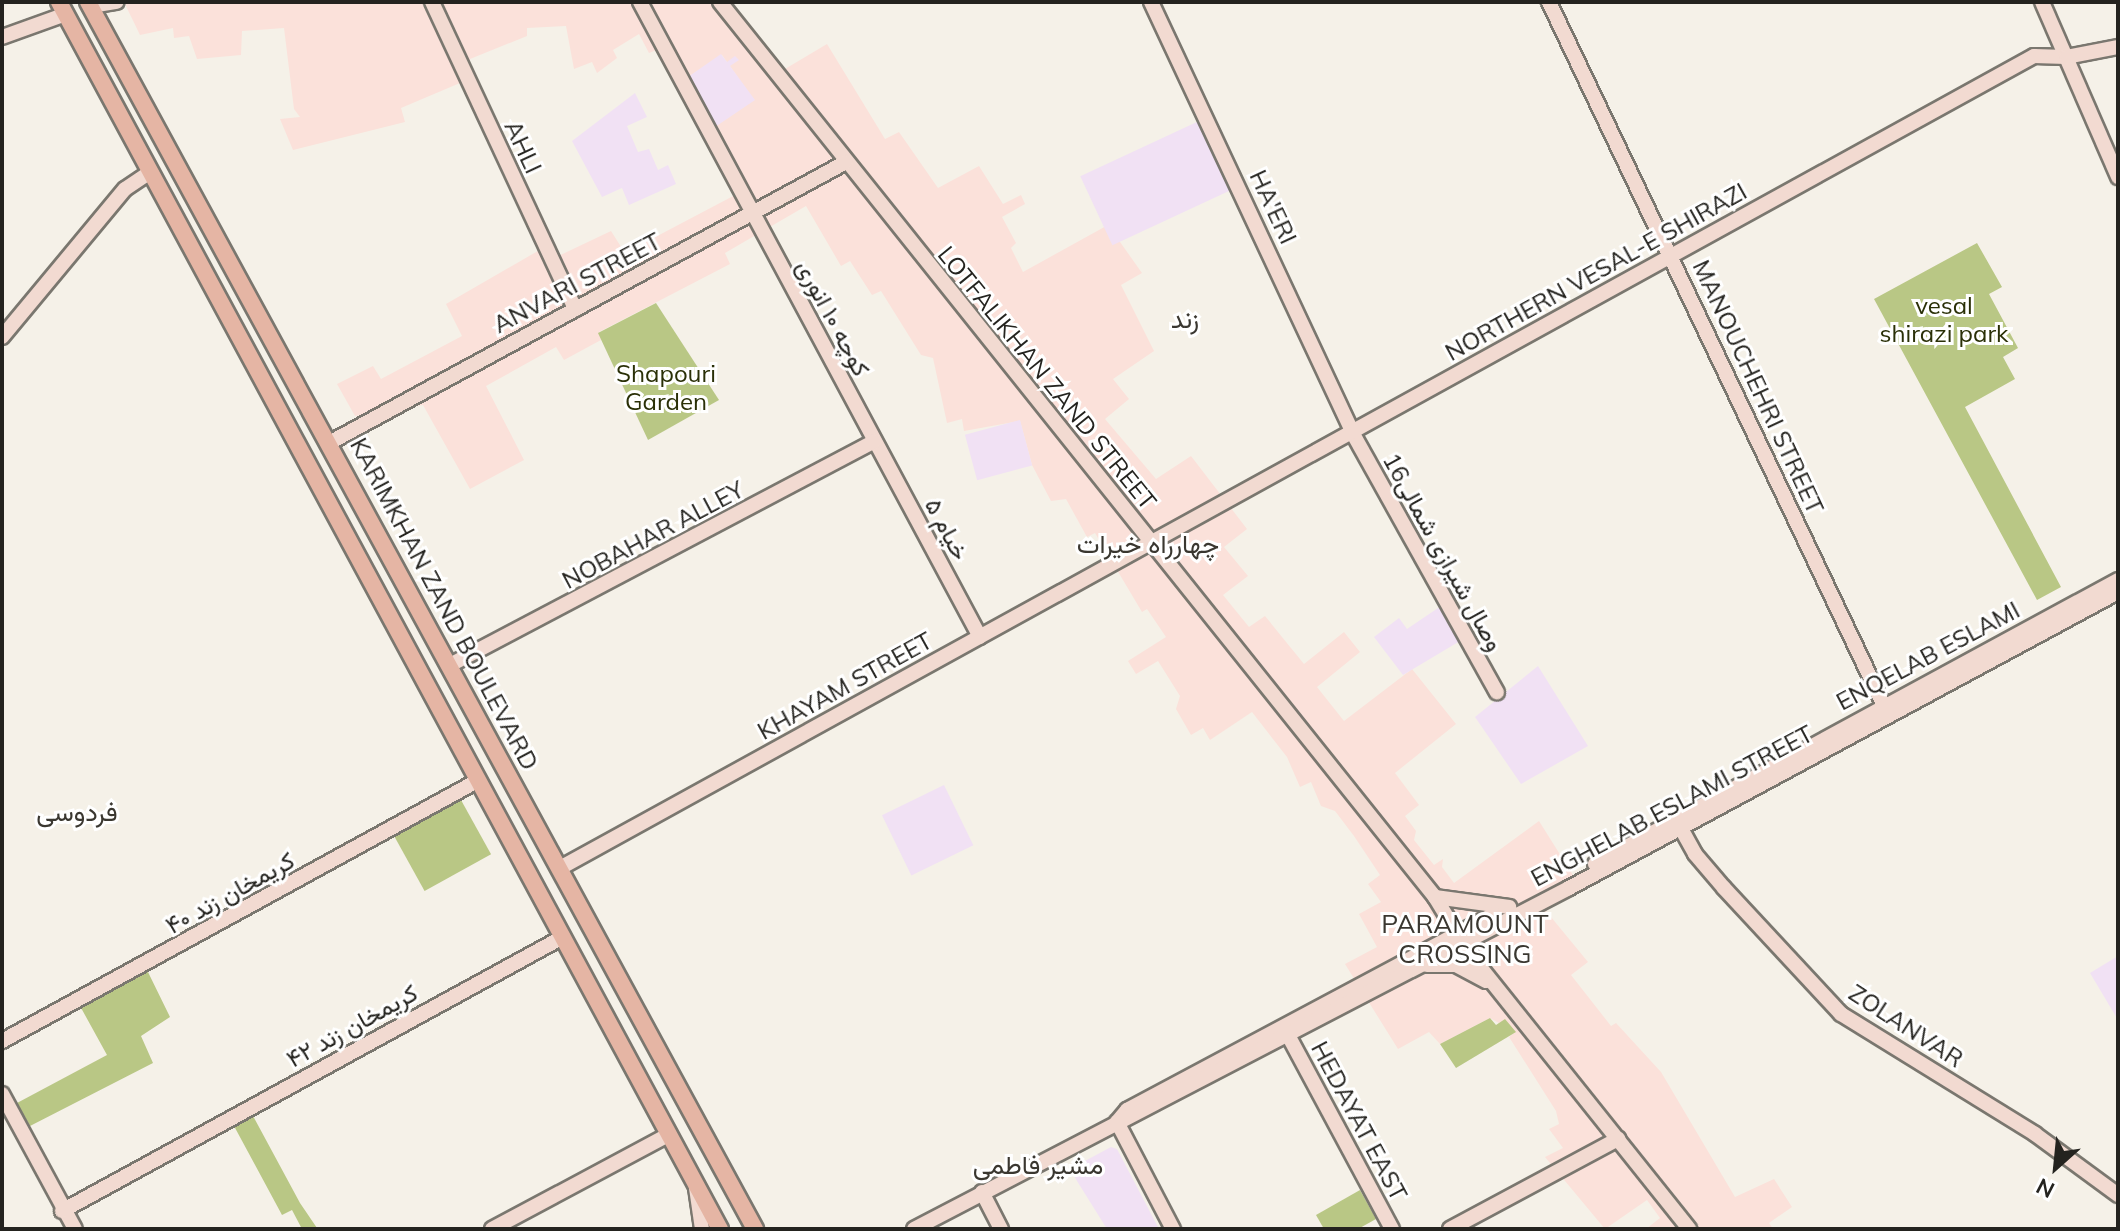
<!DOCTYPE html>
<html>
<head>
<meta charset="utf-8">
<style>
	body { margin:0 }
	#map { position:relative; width:2120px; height:1231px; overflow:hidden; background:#f5f1e8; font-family:Mulish,Vazirmatn,sans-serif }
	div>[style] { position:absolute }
	.commercial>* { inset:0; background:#fbe1da }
	.education>* { inset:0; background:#f1e1f4; transform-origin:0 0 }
	.green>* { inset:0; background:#b9c785; transform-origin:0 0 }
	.roads { filter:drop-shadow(2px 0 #7a776f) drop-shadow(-2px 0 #7a776f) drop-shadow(0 2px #7a776f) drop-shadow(0 -2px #7a776f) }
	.secondary>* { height:14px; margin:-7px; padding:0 7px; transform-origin:7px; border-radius:7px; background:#f2dad1 }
	.primary>* { height:16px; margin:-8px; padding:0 8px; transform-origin:8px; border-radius:8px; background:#e5b5a4 }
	span { translate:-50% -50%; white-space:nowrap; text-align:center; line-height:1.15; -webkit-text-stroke:6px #fff; paint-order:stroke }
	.street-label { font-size:24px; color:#24231f }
	.park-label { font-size:24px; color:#2a3007 }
	.neighbourhood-label { font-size:26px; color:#3a3730 }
	.frame { position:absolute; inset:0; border:4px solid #24231f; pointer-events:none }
	.north { position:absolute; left:2016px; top:1127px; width:80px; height:80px; -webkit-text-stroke:6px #fff; paint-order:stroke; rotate:207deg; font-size:22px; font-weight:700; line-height:32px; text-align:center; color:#24231f }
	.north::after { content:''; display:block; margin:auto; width:28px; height:36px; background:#24231f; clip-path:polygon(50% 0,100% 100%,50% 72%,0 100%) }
</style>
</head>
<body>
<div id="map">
	<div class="commercial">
		<i style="clip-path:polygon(124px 2px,730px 2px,785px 69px,827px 44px,885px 139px,899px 132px,938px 188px,979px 166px,1003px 204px,1021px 195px,1025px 204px,1002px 217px,1016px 243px,1011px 248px,1023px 272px,1108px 225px,1142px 273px,1121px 285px,1154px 351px,1113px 379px,1129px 399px,1105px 419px,1156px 479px,1191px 456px,1247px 529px,1224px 547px,1248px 576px,1223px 595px,1249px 627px,1265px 616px,1304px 664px,1344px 632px,1360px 652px,1317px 687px,1344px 721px,1412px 669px,1456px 724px,1395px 773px,1419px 805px,1405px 816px,1416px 831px,1414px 840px,1434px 865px,1443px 859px,1442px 867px,1454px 883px,1539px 821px,1576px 880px,1537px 900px,1588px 962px,1571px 975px,1611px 1026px,1616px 1023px,1661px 1072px,1735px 1197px,1774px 1179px,1792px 1207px,1769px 1223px,1773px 1229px,1646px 1229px,1660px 1218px,1647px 1200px,1605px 1229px,1545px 1157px,1563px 1148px,1549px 1129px,1559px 1124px,1556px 1111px,1509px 1037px,1515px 1032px,1490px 1018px,1440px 1044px,1429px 1032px,1398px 1049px,1345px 964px,1377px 947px,1359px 914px,1381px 902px,1368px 884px,1380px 875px,1354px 836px,1335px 811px,1321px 806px,1311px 782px,1300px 787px,1287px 757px,1252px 712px,1210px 740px,1203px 728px,1191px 735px,1176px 709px,1180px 696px,1158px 661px,1136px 674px,1128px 661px,1166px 637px,1147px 609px,1142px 612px,1095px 533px,1087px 537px,1066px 499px,1051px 501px,1032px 465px,1020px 421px,964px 431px,962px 419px,947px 423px,933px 358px,921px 355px,881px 291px,872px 295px,850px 261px,841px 266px,806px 206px,725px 253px,730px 264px,599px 332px,601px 340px,564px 360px,556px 347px,486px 386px,524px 460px,470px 489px,423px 405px,355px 416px,337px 384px,373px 366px,381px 379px,462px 336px,446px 304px,543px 248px,550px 260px,611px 231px,625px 253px,737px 194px,710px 130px,754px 100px,722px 55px,685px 79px,659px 49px,649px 53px,639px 34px,613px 50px,617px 58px,597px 73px,592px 62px,574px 69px,566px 26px,527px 28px,527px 36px,470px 59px,460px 83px,401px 108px,405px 122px,293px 150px,280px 119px,300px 117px,294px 109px,284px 28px,242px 31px,241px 55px,197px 59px,189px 36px,174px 38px,173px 28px,140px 35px)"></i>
	</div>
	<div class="education">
		<i style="clip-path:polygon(721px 54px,727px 62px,735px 56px,739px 60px,730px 66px,755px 100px,715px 127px,688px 77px)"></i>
		<i style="clip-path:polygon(635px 93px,647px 117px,627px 126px,638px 152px,649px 149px,658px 170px,668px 165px,676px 184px,629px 205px,622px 188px,602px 197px,572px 141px)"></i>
		<i style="left:1199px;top:121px;width:76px;height:131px;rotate:65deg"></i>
		<i style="left:1020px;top:420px;width:47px;height:57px;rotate:75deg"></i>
		<i style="clip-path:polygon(1441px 606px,1460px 641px,1403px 675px,1374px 637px,1399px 618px,1407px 629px)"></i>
		<i style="clip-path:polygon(1538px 666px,1588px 746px,1521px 784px,1475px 717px)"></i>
		<i style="left:944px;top:785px;width:67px;height:69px;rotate:64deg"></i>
		<i style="clip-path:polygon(2118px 956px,2118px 1020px,2090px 973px)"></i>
		<i style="clip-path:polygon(1111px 1147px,1117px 1149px,1159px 1229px,1107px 1229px,1077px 1181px,1070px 1169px)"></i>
	</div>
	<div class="green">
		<i style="clip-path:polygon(1977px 243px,2002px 287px,1989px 294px,2018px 348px,2003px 357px,2015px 379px,1965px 407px,2061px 587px,2037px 600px,1874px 299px)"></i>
		<i style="clip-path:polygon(656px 303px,719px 400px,648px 440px,598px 333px)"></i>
		<i style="left:461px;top:800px;width:62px;height:76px;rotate:61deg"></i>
		<i style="clip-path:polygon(147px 970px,170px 1017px,141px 1036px,153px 1063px,30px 1126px,17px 1103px,107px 1055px,80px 1006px)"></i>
		<i style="clip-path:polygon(1490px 1018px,1496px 1025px,1505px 1019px,1516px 1032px,1456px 1068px,1440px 1044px)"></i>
		<i style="clip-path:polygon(253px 1116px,300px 1203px,317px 1228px,302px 1229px,292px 1210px,282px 1215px,234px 1126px)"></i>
		<i style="clip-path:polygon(1360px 1190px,1376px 1219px,1358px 1229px,1324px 1229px,1316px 1215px)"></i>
	</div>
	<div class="roads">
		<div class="secondary">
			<i style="left:432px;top:2px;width:339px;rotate:65deg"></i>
			<i style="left:640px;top:2px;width:720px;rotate:61.83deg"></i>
			<i style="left:720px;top:2px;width:1146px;rotate:51.38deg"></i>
			<i style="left:1435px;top:897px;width:66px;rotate:58.7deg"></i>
			<i style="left:1469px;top:953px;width:353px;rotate:51.4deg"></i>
			<i style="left:1151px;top:2px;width:475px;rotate:64.9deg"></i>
			<i style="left:1352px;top:432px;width:298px;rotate:60.9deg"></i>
			<i style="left:1549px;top:2px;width:780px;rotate:64.55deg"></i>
			<i style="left:2042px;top:2px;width:191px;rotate:66.5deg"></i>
			<i style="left:91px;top:6px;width:26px;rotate:-9deg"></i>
			<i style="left:2px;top:37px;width:68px;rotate:-19.8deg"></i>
			<i style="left:2px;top:337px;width:192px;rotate:-50.3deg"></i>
			<i style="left:125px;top:189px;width:30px;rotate:-34deg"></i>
			<i style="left:329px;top:443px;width:588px;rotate:-28.52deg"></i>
			<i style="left:450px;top:665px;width:480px;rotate:-27.8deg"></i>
			<i style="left:1678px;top:823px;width:35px;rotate:61deg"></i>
			<i style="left:1695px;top:854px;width:45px;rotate:49.5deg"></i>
			<i style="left:1724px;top:888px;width:172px;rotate:47.1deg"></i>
			<i style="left:1841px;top:1014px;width:228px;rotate:31.7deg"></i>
			<i style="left:2035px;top:1134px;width:103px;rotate:36.3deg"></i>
			<i style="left:1595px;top:864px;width:595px;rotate:-28.5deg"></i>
			<i style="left:560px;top:868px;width:1683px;rotate:-28.85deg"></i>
			<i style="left:2034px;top:56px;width:32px;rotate:2deg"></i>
			<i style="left:2066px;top:57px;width:53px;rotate:-10.9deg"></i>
			<i style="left:1435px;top:897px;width:75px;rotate:7.7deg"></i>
			<i style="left:1427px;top:965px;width:29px"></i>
			<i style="left:1456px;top:965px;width:34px;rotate:28deg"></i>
			<i style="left:1288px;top:1035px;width:220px;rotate:61.8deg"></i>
			<i style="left:2px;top:1041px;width:542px;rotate:-28.69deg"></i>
			<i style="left:2px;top:1094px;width:153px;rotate:61.6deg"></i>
			<i style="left:1117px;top:1122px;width:16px;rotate:-50deg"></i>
			<i style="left:1127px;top:1110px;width:416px;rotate:-28.1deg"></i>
			<i style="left:1117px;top:1122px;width:121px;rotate:62.4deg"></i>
			<i style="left:696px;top:1188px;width:41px;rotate:81.7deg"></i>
			<i style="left:982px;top:1192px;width:42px;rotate:62.8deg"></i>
			<i style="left:62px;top:1211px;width:569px;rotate:-28.68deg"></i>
			<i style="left:492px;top:1229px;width:200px;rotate:-28.1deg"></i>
			<i style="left:914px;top:1229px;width:738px;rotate:-27.5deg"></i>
			<i style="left:1569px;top:888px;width:624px;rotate:-28.33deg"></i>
			<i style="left:1450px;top:1229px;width:191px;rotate:-28.2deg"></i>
		</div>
		<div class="primary">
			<i style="left:59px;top:2px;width:1394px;rotate:61.69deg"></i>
			<i style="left:88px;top:2px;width:1397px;rotate:61.47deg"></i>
		</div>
	</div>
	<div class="street-label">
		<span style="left:523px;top:147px;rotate:65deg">AHLI</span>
		<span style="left:1273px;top:207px;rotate:65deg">HA'ERI</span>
		<span style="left:1596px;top:272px;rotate:-29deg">NORTHERN VESAL-E SHIRAZI</span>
		<span style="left:577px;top:283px;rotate:-28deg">ANVARI STREET</span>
		<span style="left:833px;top:318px;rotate:62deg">کوچه ۱۰ انوری</span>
		<span style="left:1047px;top:378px;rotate:51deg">LOTFALIKHAN ZAND STREET</span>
		<span style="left:1758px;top:387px;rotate:65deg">MANOUCHEHRI STREET</span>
		<span style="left:947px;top:529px;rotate:62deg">۵ خیام</span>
		<span style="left:653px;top:535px;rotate:-28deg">NOBAHAR ALLEY</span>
		<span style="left:1443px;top:552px;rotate:61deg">وصال شیرازی شمالی16</span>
		<span style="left:444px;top:604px;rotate:62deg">KARIMKHAN ZAND BOULEVARD</span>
		<span style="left:1928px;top:656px;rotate:-28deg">ENQELAB ESLAMI</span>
		<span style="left:845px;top:686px;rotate:-29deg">KHAYAM STREET</span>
		<span style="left:1672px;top:806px;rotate:-28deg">ENGHELAB ESLAMI STREET</span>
		<span style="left:230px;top:893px;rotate:-29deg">کریمخان زند ۴۰</span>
		<span style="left:352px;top:1026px;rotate:-29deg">کریمخان زند ۴۲</span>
		<span style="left:1906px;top:1026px;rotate:33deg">ZOLANVAR</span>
		<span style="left:1359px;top:1121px;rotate:62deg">HEDAYAT EAST</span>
	</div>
	<div class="park-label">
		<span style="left:1944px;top:320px">vesal<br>shirazi park</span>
		<span style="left:666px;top:388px">Shapouri<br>Garden</span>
	</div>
	<div class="neighbourhood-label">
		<span style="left:1185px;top:319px">زند</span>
		<span style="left:1148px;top:544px">چهارراه خیرات</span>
		<span style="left:77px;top:812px">فردوسی</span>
		<span style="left:1465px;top:939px">PARAMOUNT<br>CROSSING</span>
		<span style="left:1038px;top:1165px">مشیر فاطمی</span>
	</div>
	<div class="frame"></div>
	<div class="north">N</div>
</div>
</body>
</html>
